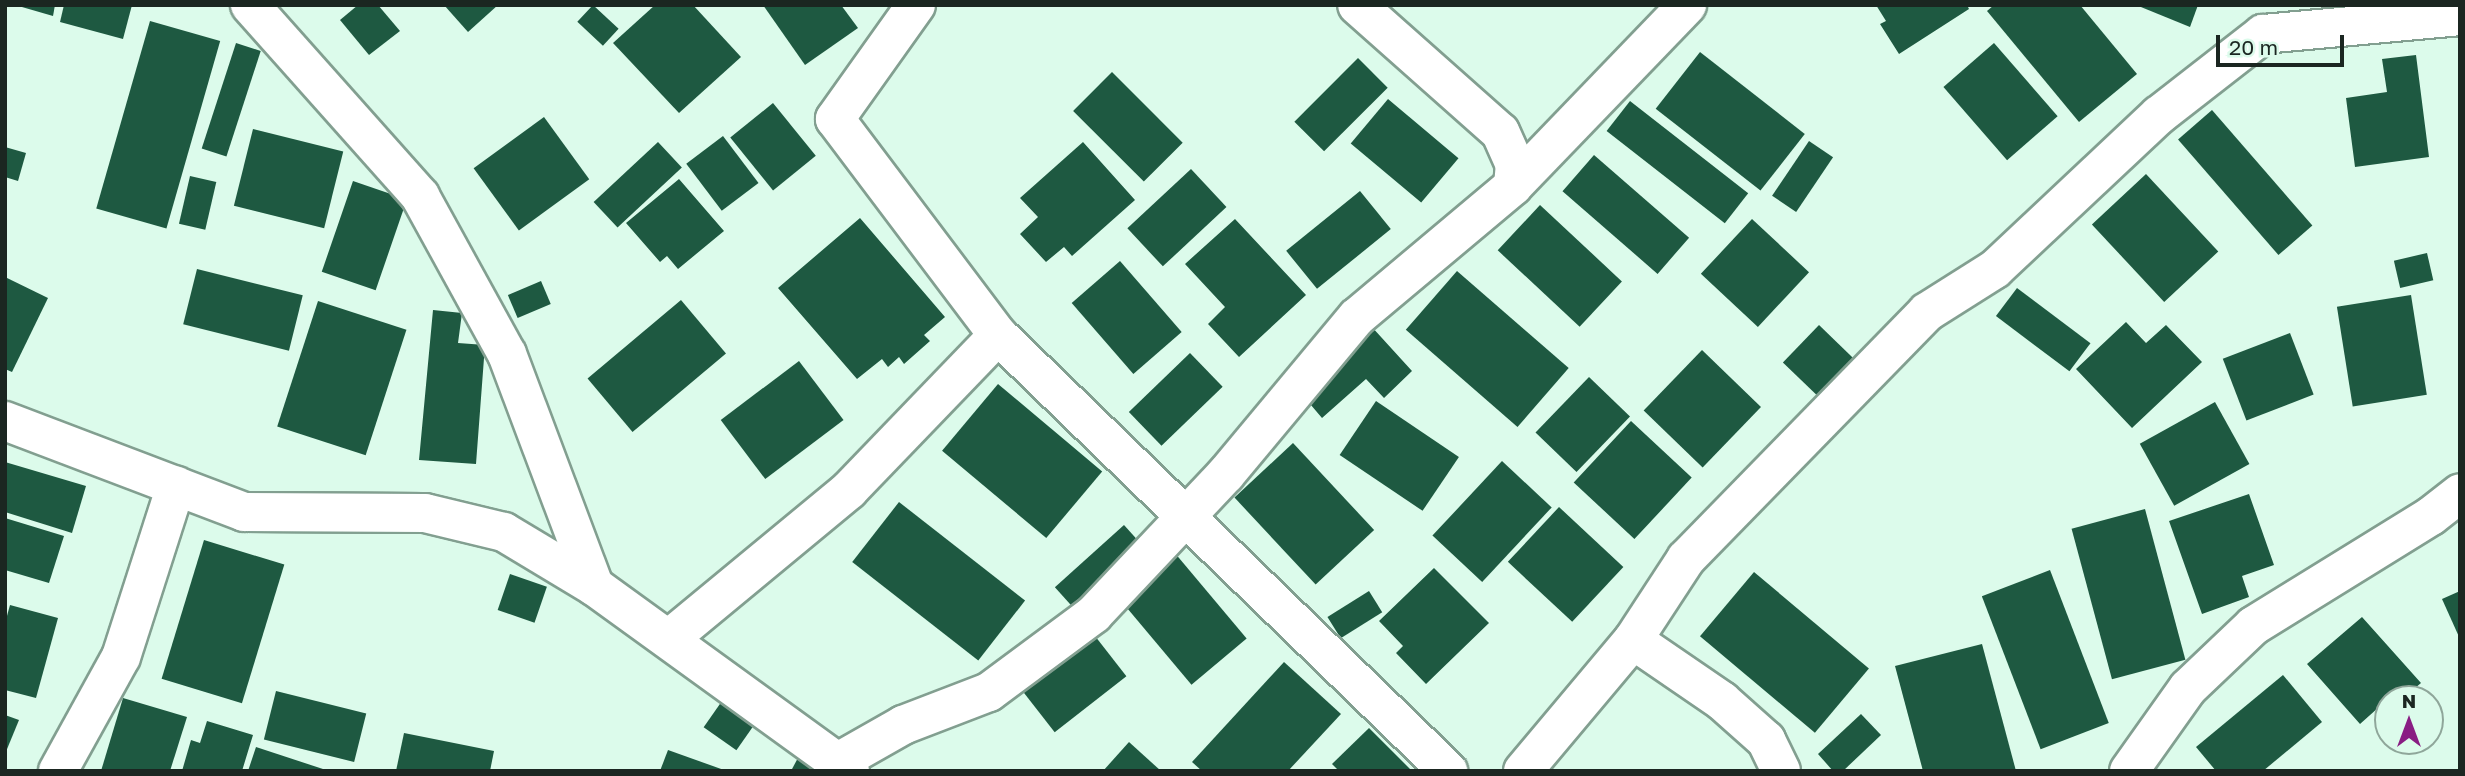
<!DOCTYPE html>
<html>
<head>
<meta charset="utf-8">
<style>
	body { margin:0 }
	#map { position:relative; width:2465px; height:776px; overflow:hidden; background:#dcfbeb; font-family:"Golos Text",sans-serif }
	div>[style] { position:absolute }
	.building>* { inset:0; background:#1e5941; transform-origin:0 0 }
	.roads { filter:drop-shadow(2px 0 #829f90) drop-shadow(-2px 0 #829f90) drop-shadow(0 2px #829f90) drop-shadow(0 -2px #829f90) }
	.minor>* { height:38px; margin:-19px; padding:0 19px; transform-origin:19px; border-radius:19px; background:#fff }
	span { translate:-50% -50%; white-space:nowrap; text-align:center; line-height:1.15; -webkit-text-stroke:7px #dcfbeb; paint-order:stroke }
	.frame { position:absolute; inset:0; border:7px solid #1b2621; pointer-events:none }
	.north { position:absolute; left:2374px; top:685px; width:70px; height:70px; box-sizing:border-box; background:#dcfbeb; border:2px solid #8fa69a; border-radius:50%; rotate:0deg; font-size:19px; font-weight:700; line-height:28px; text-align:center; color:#1b2621 }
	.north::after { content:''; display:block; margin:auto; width:24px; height:32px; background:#891d83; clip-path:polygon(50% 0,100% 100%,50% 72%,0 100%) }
	.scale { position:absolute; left:2216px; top:35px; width:128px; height:32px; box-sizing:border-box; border:4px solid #1b2621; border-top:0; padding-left:9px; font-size:21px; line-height:24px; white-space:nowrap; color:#1b2621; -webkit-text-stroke:5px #dcfbeb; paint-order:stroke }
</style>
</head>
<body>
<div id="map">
	<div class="building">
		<i style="clip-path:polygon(15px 5px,55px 5px,53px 16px)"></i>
		<i style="clip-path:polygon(64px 5px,132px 5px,123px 39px,60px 22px)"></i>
		<i style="clip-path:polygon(358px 5px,378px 5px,400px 31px,369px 55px,340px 20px)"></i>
		<i style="clip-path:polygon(444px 5px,498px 5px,468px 32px)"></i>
		<i style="left:593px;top:5px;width:35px;height:23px;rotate:43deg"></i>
		<i style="clip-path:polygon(655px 5px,693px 5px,741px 57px,679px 113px,613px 43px)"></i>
		<i style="clip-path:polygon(763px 5px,841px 5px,858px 28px,805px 65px)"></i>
		<i style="clip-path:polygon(1876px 5px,1967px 5px,1969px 9px,1899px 54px,1880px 24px,1886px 21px)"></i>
		<i style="clip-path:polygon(1994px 5px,2080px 5px,2137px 74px,2079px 122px,1987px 11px)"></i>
		<i style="clip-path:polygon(2136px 5px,2198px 5px,2190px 27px)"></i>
		<i style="left:150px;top:21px;width:73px;height:195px;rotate:16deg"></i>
		<i style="left:236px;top:43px;width:26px;height:111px;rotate:18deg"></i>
		<i style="left:1994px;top:43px;width:97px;height:67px;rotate:49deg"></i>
		<i style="left:1700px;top:52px;width:133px;height:72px;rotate:38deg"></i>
		<i style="clip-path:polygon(2416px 55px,2429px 157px,2355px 167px,2346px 98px,2387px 92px,2382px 59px)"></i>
		<i style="left:1358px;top:58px;width:42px;height:90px;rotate:45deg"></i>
		<i style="left:1112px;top:72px;width:100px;height:55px;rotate:45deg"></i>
		<i style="left:1388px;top:99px;width:92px;height:58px;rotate:40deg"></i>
		<i style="left:1630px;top:101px;width:150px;height:38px;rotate:38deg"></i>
		<i style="left:773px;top:103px;width:68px;height:55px;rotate:51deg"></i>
		<i style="left:2212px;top:110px;width:153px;height:45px;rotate:49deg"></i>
		<i style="left:544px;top:117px;width:77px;height:87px;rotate:54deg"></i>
		<i style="left:253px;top:129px;width:93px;height:79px;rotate:14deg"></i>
		<i style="left:723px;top:136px;width:59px;height:46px;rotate:53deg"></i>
		<i style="left:1809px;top:141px;width:29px;height:66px;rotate:34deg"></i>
		<i style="left:658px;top:142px;width:35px;height:88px;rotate:47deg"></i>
		<i style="clip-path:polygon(1083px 142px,1135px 200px,1072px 256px,1064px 247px,1046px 262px,1020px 234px,1038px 217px,1020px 198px)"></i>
		<i style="clip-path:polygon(5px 147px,26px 153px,18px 181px,5px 177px)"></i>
		<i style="left:1594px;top:155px;width:126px;height:48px;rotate:41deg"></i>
		<i style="left:1191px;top:169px;width:52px;height:87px;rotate:47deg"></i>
		<i style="left:2146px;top:174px;width:106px;height:74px;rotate:47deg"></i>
		<i style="left:190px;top:176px;width:27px;height:49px;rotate:13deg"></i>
		<i style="clip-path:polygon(679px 179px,724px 231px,678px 269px,667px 256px,660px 262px,626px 223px)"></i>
		<i style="left:353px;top:181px;width:57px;height:96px;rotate:19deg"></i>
		<i style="left:1360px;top:191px;width:49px;height:95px;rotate:51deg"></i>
		<i style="left:1540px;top:205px;width:112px;height:62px;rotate:43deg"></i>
		<i style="clip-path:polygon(860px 218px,945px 317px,924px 335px,930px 341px,904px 364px,899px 357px,888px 367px,882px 359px,857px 379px,778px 288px)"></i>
		<i style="clip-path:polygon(1235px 219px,1306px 295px,1239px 357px,1208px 324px,1225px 307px,1185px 264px)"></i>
		<i style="left:1752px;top:219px;width:78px;height:75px;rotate:43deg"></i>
		<i style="left:2427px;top:253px;width:28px;height:34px;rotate:77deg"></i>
		<i style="left:1120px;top:261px;width:94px;height:64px;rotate:49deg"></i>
		<i style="left:197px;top:269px;width:109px;height:57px;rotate:14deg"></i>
		<i style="left:1457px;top:271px;width:148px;height:78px;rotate:41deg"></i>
		<i style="clip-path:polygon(5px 277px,48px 298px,12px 372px,5px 369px)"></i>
		<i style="left:541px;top:281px;width:25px;height:36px;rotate:67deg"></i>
		<i style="left:2017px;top:288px;width:92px;height:35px;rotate:37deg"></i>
		<i style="left:2411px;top:295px;width:101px;height:75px;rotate:81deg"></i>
		<i style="left:681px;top:300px;width:70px;height:122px;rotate:50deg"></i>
		<i style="left:318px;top:301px;width:93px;height:132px;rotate:18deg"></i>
		<i style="clip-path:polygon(433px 310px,462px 313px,458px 343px,485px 345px,476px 464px,419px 460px)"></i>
		<i style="clip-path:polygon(2126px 322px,2146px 343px,2166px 325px,2202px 362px,2132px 428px,2076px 369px)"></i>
		<i style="left:1819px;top:325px;width:56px;height:52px;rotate:44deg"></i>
		<i style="clip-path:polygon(1371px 326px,1412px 371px,1384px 398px,1366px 379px,1322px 418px,1299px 391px)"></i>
		<i style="left:2290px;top:333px;width:66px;height:72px;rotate:69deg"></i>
		<i style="left:1702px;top:350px;width:82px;height:84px;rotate:44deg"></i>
		<i style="left:1190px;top:353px;width:47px;height:85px;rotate:46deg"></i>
		<i style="left:799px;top:361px;width:74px;height:98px;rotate:53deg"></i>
		<i style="left:1589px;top:377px;width:57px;height:77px;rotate:44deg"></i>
		<i style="left:998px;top:384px;width:136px;height:87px;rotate:40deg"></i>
		<i style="left:1376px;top:401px;width:100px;height:65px;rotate:34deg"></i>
		<i style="left:2215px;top:402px;width:71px;height:86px;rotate:61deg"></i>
		<i style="left:1631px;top:421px;width:83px;height:84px;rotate:43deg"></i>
		<i style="left:1293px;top:443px;width:119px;height:80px;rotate:47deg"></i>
		<i style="left:1502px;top:461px;width:68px;height:102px;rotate:43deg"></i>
		<i style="clip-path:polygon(5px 462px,86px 486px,72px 533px,5px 512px)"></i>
		<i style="clip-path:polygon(2249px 494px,2274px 565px,2242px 576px,2249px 597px,2202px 614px,2169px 521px)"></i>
		<i style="left:899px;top:502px;width:160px;height:76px;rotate:38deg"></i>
		<i style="left:1559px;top:507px;width:88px;height:75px;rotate:43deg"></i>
		<i style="left:2145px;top:509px;width:156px;height:76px;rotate:75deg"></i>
		<i style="clip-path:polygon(5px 518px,64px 536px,49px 583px,5px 570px)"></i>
		<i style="left:1124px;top:525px;width:36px;height:93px;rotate:48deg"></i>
		<i style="left:204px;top:540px;width:84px;height:145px;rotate:17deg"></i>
		<i style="left:1174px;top:552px;width:113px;height:72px;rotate:50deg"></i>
		<i style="clip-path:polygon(1434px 568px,1489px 623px,1426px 684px,1396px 653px,1403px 646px,1379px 621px)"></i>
		<i style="left:2050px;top:570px;width:164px;height:73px;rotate:69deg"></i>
		<i style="left:1754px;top:572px;width:150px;height:84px;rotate:40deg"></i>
		<i style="left:510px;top:574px;width:39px;height:38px;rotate:19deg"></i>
		<i style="left:1369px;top:591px;width:25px;height:49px;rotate:58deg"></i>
		<i style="clip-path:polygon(2460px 591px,2460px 639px,2442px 599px)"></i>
		<i style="clip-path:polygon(10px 605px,58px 618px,36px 698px,5px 690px,5px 623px)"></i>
		<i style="clip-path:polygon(2362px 617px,2421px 683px,2402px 699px,2388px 699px,2360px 724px,2307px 664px)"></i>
		<i style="left:1095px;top:636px;width:51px;height:91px;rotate:52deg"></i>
		<i style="clip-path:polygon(1982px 644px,2016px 771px,1923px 771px,1895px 666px)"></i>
		<i style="clip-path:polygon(1284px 662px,1341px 714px,1288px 771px,1202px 771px,1192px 762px)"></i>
		<i style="clip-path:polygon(2283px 675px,2322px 722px,2263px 771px,2216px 771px,2196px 747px)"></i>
		<i style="left:276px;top:691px;width:93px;height:50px;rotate:14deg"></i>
		<i style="clip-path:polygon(123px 698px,187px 717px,170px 771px,101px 771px)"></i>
		<i style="left:722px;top:701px;width:40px;height:32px;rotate:35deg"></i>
		<i style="clip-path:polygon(1861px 714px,1881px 735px,1843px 771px,1833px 771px,1818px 754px)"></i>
		<i style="clip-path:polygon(5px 715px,19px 720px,5px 754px)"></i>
		<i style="clip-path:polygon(207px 721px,253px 735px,242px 771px,182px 771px,191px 740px,200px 743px)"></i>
		<i style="clip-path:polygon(1369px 728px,1412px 771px,1339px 771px,1332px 764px)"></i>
		<i style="clip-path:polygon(404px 733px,494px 751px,490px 771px,396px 771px)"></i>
		<i style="clip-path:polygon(1129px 742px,1161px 771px,1103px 771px)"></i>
		<i style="clip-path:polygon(256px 747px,326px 770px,325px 771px,248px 771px)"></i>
		<i style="clip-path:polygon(668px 750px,724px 770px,724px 771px,660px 771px)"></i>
		<i style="clip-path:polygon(800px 754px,831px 771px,791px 771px)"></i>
	</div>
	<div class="roads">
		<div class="minor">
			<i style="left:250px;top:5px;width:256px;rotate:48.3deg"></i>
			<i style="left:420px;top:196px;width:180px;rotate:61.2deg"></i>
			<i style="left:507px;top:354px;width:248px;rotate:69.4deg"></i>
			<i style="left:916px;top:5px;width:140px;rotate:125.4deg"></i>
			<i style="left:835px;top:119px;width:271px;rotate:53deg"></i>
			<i style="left:998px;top:335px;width:627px;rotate:44.09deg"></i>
			<i style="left:1513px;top:186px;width:251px;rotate:-46.1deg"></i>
			<i style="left:5px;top:421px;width:256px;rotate:20.8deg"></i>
			<i style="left:244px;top:512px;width:181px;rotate:0.3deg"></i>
			<i style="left:425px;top:513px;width:81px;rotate:13.5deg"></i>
			<i style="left:504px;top:532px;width:105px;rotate:31deg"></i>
			<i style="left:594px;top:586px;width:316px;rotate:35.9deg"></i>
			<i style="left:669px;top:639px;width:234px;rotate:-39.6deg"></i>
			<i style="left:849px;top:490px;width:215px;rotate:-46.1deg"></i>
			<i style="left:1633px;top:640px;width:108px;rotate:34.4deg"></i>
			<i style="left:1722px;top:701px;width:59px;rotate:41.6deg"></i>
			<i style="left:1766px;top:740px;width:34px;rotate:64deg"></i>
			<i style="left:838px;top:762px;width:75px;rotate:-29.6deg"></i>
			<i style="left:903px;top:725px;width:92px;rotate:-21deg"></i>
			<i style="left:989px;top:692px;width:131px;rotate:-36.6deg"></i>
			<i style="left:1094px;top:614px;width:192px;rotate:-46.7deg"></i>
			<i style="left:1226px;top:474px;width:204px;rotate:-50.2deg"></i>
			<i style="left:1357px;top:317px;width:204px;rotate:-40deg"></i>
			<i style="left:1513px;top:186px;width:21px;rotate:-85deg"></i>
			<i style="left:1515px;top:165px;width:36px;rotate:-114deg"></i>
			<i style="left:1500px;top:132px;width:191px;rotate:-138.4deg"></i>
			<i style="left:58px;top:771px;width:130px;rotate:-61.1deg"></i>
			<i style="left:121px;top:657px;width:180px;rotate:-72.2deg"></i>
			<i style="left:1523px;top:771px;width:171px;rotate:-50deg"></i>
			<i style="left:1633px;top:640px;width:97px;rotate:-56.8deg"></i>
			<i style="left:1686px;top:559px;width:345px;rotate:-45.7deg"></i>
			<i style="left:1927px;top:312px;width:80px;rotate:-32.3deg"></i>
			<i style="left:1995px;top:269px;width:225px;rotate:-43.2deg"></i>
			<i style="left:2159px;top:115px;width:132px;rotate:-37.9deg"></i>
			<i style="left:2263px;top:34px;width:198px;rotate:-5.2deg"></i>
			<i style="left:2129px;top:771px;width:102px;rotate:-54.6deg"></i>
			<i style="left:2188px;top:688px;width:90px;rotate:-43.6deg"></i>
			<i style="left:2253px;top:626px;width:209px;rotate:-31.7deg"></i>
			<i style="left:2431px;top:516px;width:37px;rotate:-38deg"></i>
		</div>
	</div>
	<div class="frame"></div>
	<div class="north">N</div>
	<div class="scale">20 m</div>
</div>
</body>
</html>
